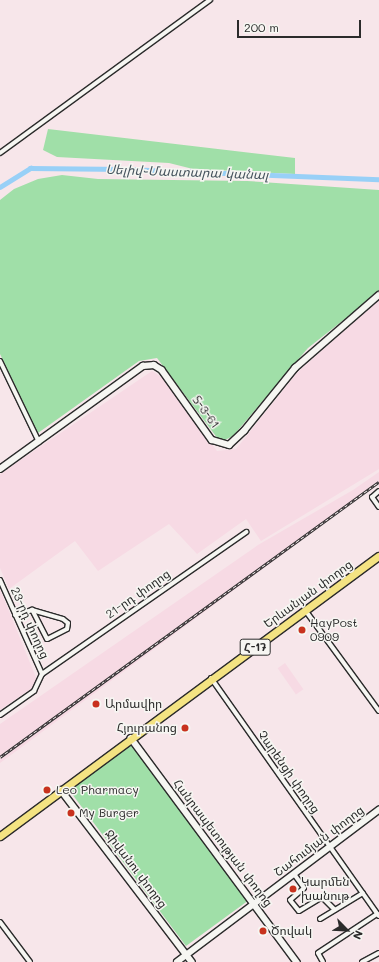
<!DOCTYPE html>
<html>
<head>
<meta charset="utf-8">
<style>
	body { margin:0 }
	#map { position:relative; width:379px; height:962px; overflow:hidden; background:#f7e6ea; font-family:Mali,"Noto Sans Armenian",sans-serif }
	div>[style] { position:absolute }
	.built>* { inset:0; background:#f7dae4; transform-origin:0 0 }
	.green>* { inset:0; background:#a0dfa8 }
	.canal>* { height:4.5px; margin:-2.25px; padding:0 2.25px; transform-origin:2.25px; border-radius:2.25px; background:#98d0f7 }
	.roads { filter:drop-shadow(1px 0 #2b2b2b) drop-shadow(-1px 0 #2b2b2b) drop-shadow(0 1px #2b2b2b) drop-shadow(0 -1px #2b2b2b) }
	.street>* { height:4px; margin:-2px; padding:0 2px; transform-origin:2px; border-radius:2px; background:#f6f6f2 }
	.secondary>* { height:5.5px; margin:-2.75px; padding:0 2.75px; transform-origin:2.75px; border-radius:2.75px; background:#f6f6f2 }
	.highway>* { height:7px; margin:-3.5px; padding:0 3.5px; transform-origin:3.5px; border-radius:3.5px; background:#f4e382 }
	.rail>* { height:2.5px; margin-top:-1.25px; transform-origin:0; background:repeating-linear-gradient(90deg,#f6f6f2 0 3px,#2b2b2b 0 6px); box-sizing:border-box; border-block:1px solid #2b2b2b }
	.dots>* { width:11px; height:11px; translate:-50% -50%; box-sizing:border-box; border:2px solid #f6f6f2; border-radius:50% }
	span { translate:-50% -50%; white-space:nowrap; text-align:center; line-height:1.15; -webkit-text-stroke:3px #f6f6f2; paint-order:stroke }
	.shield-label span { padding:1px 3px; background:#f6f6f2; border:1px solid; border-radius:3px; -webkit-text-stroke-width:0 }
	.shield-label { font-size:11px; color:#2b2b2b; font-weight:700 }
	.street-label { font-size:12px; color:#2b2b2b }
	.poi-label { font-size:12px; color:#2b2b2b }
	.left { translate:0 -50%; text-align:left }
	.right { translate:-100% -50%; text-align:right }
	.water-label { font-size:13px; color:#46545e; font-style:italic }
	.north { position:absolute; left:327px; top:910px; width:40px; height:40px; -webkit-text-stroke:3px #f6f6f2; paint-order:stroke; rotate:114deg; font-size:11px; font-weight:700; line-height:16px; text-align:center; color:#2b2b2b }
	.north::after { content:''; display:block; margin:auto; width:14px; height:18px; background:#2b2b2b; clip-path:polygon(50% 0,100% 100%,50% 72%,0 100%) }
	.scale { position:absolute; left:237px; top:20px; width:124px; height:18px; box-sizing:border-box; border:2px solid #2b2b2b; border-top:0; padding-left:5px; font-size:12px; line-height:14px; white-space:nowrap; color:#2b2b2b; -webkit-text-stroke:3px #f6f6f2; paint-order:stroke }
</style>
</head>
<body>
<div id="map">
	<div class="built">
		<i style="clip-path:polygon(379px 300px,379px 469px,261px 541px,246px 519px,197px 554px,169px 524px,98px 571px,75px 541px,9px 589px,0 568px,0 474px,152px 371px,163px 378px,217px 451px,236px 449px,297px 373px)"></i>
		<i style="clip-path:polygon(379px 472px,379px 483px,0 763px,0 724px,258px 545px,353px 490px)"></i>
		<i style="clip-path:polygon(0 589px,37px 680px,32px 688px,0 710px)"></i>
		<i style="left:285px;top:663px;width:32px;height:9px;rotate:55deg"></i>
	</div>
	<div class="green">
		<i style="clip-path:polygon(48px 129px,295px 158px,295px 174px,193px 169px,169px 163px,57px 157px,43px 150px)"></i>
		<i style="clip-path:polygon(62px 175px,98px 179px,247px 181px,379px 190px,379px 292px,308px 348px,233px 436px,225px 440px,218px 439px,157px 358px,139px 361px,38px 433px,0 354px,0 200px,14px 189px,38px 179px)"></i>
		<i style="clip-path:polygon(126px 745px,136px 747px,249px 900px,186px 946px,69px 790px)"></i>
	</div>
	<div class="canal">
		<i style="left:0;top:187px;width:36px;rotate:-32deg"></i>
		<i style="left:30px;top:168px;width:95px;rotate:0.6deg"></i>
		<i style="left:125px;top:169px;width:254px;rotate:2.3deg"></i>
	</div>
	<div class="roads">
		<div class="street">
			<i style="left:0;top:153px;width:260px;rotate:-36.1deg"></i>
			<i style="left:0;top:361px;width:90px;rotate:64.3deg"></i>
			<i style="left:379px;top:491px;width:9px;rotate:139deg"></i>
			<i style="left:372px;top:497px;width:12px;rotate:55deg"></i>
			<i style="left:0;top:580px;width:103px;rotate:65.9deg"></i>
			<i style="left:305px;top:610px;width:125px;rotate:53.8deg"></i>
			<i style="left:15px;top:615px;width:18px;rotate:-16deg"></i>
			<i style="left:32px;top:610px;width:32px;rotate:16deg"></i>
			<i style="left:63px;top:619px;width:6px;rotate:39deg"></i>
			<i style="left:68px;top:623px;width:6px;rotate:99deg"></i>
			<i style="left:67px;top:629px;width:22px;rotate:153deg"></i>
			<i style="left:47px;top:639px;width:33px;rotate:-117deg"></i>
			<i style="left:42px;top:674px;width:249px;rotate:-34.8deg"></i>
			<i style="left:211px;top:678px;width:291px;rotate:54.8deg"></i>
			<i style="left:0;top:715px;width:42px;rotate:-35.2deg"></i>
			<i style="left:34px;top:691px;width:19px;rotate:-65deg"></i>
			<i style="left:294px;top:874px;width:17px;rotate:54deg"></i>
			<i style="left:304px;top:888px;width:18px;rotate:139deg"></i>
			<i style="left:290px;top:900px;width:14px;rotate:51deg"></i>
			<i style="left:299px;top:911px;width:27px;rotate:-31deg"></i>
			<i style="left:322px;top:897px;width:18px;rotate:45deg"></i>
			<i style="left:320px;top:919px;width:50px;rotate:-31.2deg"></i>
			<i style="left:0;top:922px;width:50px;rotate:53.1deg"></i>
			<i style="left:323px;top:962px;width:10px;rotate:-119deg"></i>
			<i style="left:318px;top:953px;width:71px;rotate:-33.5deg"></i>
			<i style="left:362px;top:962px;width:19px;rotate:-28deg"></i>
		</div>
		<div class="secondary">
			<i style="left:0;top:469px;width:176px;rotate:-35.8deg"></i>
			<i style="left:143px;top:366px;width:11px;rotate:-5deg"></i>
			<i style="left:154px;top:365px;width:9px;rotate:32deg"></i>
			<i style="left:162px;top:370px;width:86px;rotate:54.5deg"></i>
			<i style="left:212px;top:440px;width:18px;rotate:16deg"></i>
			<i style="left:229px;top:445px;width:21px;rotate:-43deg"></i>
			<i style="left:244px;top:431px;width:81px;rotate:-51deg"></i>
			<i style="left:295px;top:368px;width:111px;rotate:-41deg"></i>
			<i style="left:131px;top:738px;width:279px;rotate:53.5deg"></i>
			<i style="left:61px;top:790px;width:216px;rotate:52.7deg"></i>
			<i style="left:177px;top:962px;width:253px;rotate:-37deg"></i>
		</div>
		<div class="highway">
			<i style="left:0;top:836px;width:471px;rotate:-36.5deg"></i>
		</div>
	</div>
	<div class="rail">
		<i style="left:0;top:757px;width:468px;rotate:-36deg"></i>
	</div>
	<div class="dots">
		<i style="left:302px;top:630px;background:#c8321e"></i>
		<i style="left:96px;top:704px;background:#c8321e"></i>
		<i style="left:185px;top:728px;background:#c8321e"></i>
		<i style="left:47px;top:790px;background:#c8321e"></i>
		<i style="left:71px;top:813px;background:#c8321e"></i>
		<i style="left:293px;top:889px;background:#c8321e"></i>
		<i style="left:263px;top:931px;background:#c8321e"></i>
	</div>
	<div class="shield-label">
		<span style="left:255px;top:647px">Հ-17</span>
	</div>
	<div class="street-label">
		<span style="left:206px;top:412px;rotate:54deg">Տ-3-61</span>
		<span style="left:138px;top:594px;rotate:-35deg">21-րդ փողոց</span>
		<span style="left:308px;top:594px;rotate:-36deg">Երևանյան փողոց</span>
		<span style="left:30px;top:623px;rotate:66deg">23-րդ փողոց</span>
		<span style="left:289px;top:772px;rotate:55deg">Չարենցի փողոց</span>
		<span style="left:319px;top:841px;rotate:-37deg">Շահումյան փողոց</span>
		<span style="left:223px;top:843px;rotate:53deg">Հանրապետության փողոց</span>
		<span style="left:136px;top:869px;rotate:53deg">Ջիվանու փողոց</span>
	</div>
	<div class="poi-label">
		<span class="left" style="left:310px;top:630px">HayPost<br>0909</span>
		<span class="left" style="left:105px;top:704px">Արմավիր</span>
		<span class="right" style="left:177px;top:728px">Հյուրանոց</span>
		<span class="left" style="left:56px;top:790px">Leo Pharmacy</span>
		<span class="left" style="left:79px;top:813px">My Burger</span>
		<span class="left" style="left:301px;top:889px">Կարմեն<br>խանութ</span>
		<span class="left" style="left:271px;top:931px">Ծովակ</span>
	</div>
	<div class="water-label">
		<span style="left:187px;top:172px;rotate:2deg">Սելիվ֊Մաստարա կանալ</span>
	</div>
	<div class="north">N</div>
	<div class="scale">200 m</div>
</div>
</body>
</html>
